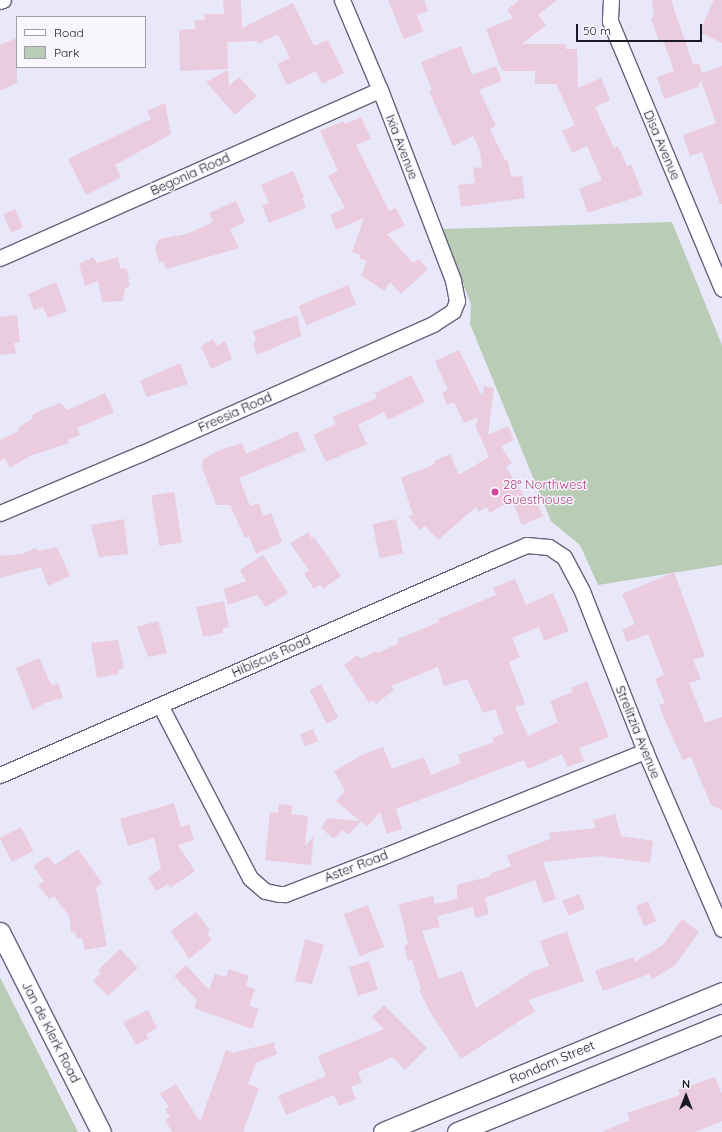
<!DOCTYPE html>
<html>
<head>
<meta charset="utf-8">
<style>
	body { margin:0 }
	#map { position:relative; width:722px; height:1132px; overflow:hidden; background:#e9e7fa; font-family:Quicksand,sans-serif }
	div>[style] { position:absolute }
	.green>* { inset:0; background:#b9ccb6 }
	.building>* { inset:0; background:#ebcbde; transform-origin:0 0 }
	.roads { filter:drop-shadow(1px 0 #66627e) drop-shadow(-1px 0 #66627e) drop-shadow(0 1px #66627e) drop-shadow(0 -1px #66627e) }
	.minor>* { height:15px; margin:-7.5px; padding:0 7.5px; transform-origin:7.5px; border-radius:7.5px; background:#fff }
	.tertiary>* { height:19px; margin:-9.5px; padding:0 9.5px; transform-origin:9.5px; border-radius:9.5px; background:#fff }
	.dots>* { width:11px; height:11px; translate:-50% -50%; box-sizing:border-box; border:2px solid #f7f6fc; border-radius:50% }
	span { translate:-50% -50%; white-space:nowrap; text-align:center; line-height:1.15; -webkit-text-stroke:3px #f7f6fc; paint-order:stroke }
	.street-label { font-size:13px; color:#1b1924 }
	.hotel-label { font-size:13px; color:#b23c85 }
	.left { translate:0 -50%; text-align:left }
	.legend { position:absolute; left:16px; top:16px; width:130px; height:52px; box-sizing:border-box; background:#f7f6fc; border:1px solid #9f9ea6; margin:0; padding:5px 7px; list-style:none; font-size:12px; color:#1b1924 }
	.legend li { display:flex; align-items:center; gap:8px; height:20px }
	.legend b { width:20px; border:1px solid #9f9ea6 }
	.north { position:absolute; left:666px; top:1076px; width:40px; height:40px; -webkit-text-stroke:3px #f7f6fc; paint-order:stroke; rotate:0deg; font-size:11px; font-weight:700; line-height:16px; text-align:center; color:#1b1924 }
	.north::after { content:''; display:block; margin:auto; width:14px; height:18px; background:#1b1924; clip-path:polygon(50% 0,100% 100%,50% 72%,0 100%) }
	.scale { position:absolute; left:576px; top:24px; width:126px; height:18px; box-sizing:border-box; border:2px solid #1b1924; border-top:0; padding-left:5px; font-size:12px; line-height:14px; white-space:nowrap; color:#1b1924; -webkit-text-stroke:3px #f7f6fc; paint-order:stroke }
</style>
</head>
<body>
<div id="map">
	<div class="green">
		<i style="clip-path:polygon(672px 222px,722px 345px,722px 565px,598px 585px,580px 545px,551px 521px,470px 324px,471px 304px,442px 229px)"></i>
		<i style="clip-path:polygon(0 977px,78px 1132px,0 1132px)"></i>
	</div>
	<div class="building">
		<i style="clip-path:polygon(223px 0,241px 0,242px 28px,293px 3px,314px 46px,328px 40px,344px 73px,322px 84px,316px 71px,287px 85px,277px 64px,290px 58px,278px 34px,258px 44px,257px 41px,227px 42px,228px 69px,180px 71px,179px 30px,195px 29px,195px 20px,205px 20px,204px 14px,224px 14px)"></i>
		<i style="clip-path:polygon(388px 0,424px 0,428px 11px,417px 15px,423px 31px,404px 39px)"></i>
		<i style="clip-path:polygon(519px 0,557px 0,538px 15px,546px 25px,522px 44px,566px 44px,566px 49px,577px 49px,578px 88px,601px 78px,610px 100px,595px 107px,614px 148px,618px 146px,627px 166px,631px 164px,643px 195px,588px 213px,579px 189px,602px 180px,587px 146px,572px 153px,562px 131px,575px 125px,556px 84px,535px 84px,535px 71px,502px 71px,486px 29px,513px 18px,507px 10px)"></i>
		<i style="clip-path:polygon(652px 0,671px 0,693px 65px,699px 63px,702px 73px,722px 66px,722px 204px,720px 204px,702px 152px,690px 156px,683px 135px,716px 123px,701px 80px,698px 87px,664px 99px,657px 77px,674px 71px,663px 40px,659px 41px,651px 18px,654px 17px)"></i>
		<i style="clip-path:polygon(714px 0,722px 0,722px 43px,699px 32px)"></i>
		<i style="clip-path:polygon(17px 38px,17px 83px,0 91px,0 45px)"></i>
		<i style="clip-path:polygon(461px 46px,472px 75px,496px 66px,502px 81px,479px 90px,496px 126px,490px 129px,505px 160px,508px 160px,511px 177px,522px 176px,525px 198px,461px 207px,458px 185px,475px 183px,473px 168px,482px 167px,480px 151px,473px 136px,453px 146px,429px 91px,432px 90px,421px 62px)"></i>
		<i style="clip-path:polygon(228px 70px,229px 86px,239px 77px,257px 96px,235px 115px,206px 82px)"></i>
		<i style="clip-path:polygon(165px 103px,171px 134px,115px 165px,121px 177px,86px 195px,68px 159px,151px 119px,147px 111px)"></i>
		<i style="clip-path:polygon(361px 117px,371px 139px,356px 145px,389px 211px,396px 208px,405px 226px,387px 234px,413px 263px,419px 259px,428px 269px,401px 294px,390px 282px,384px 291px,361px 275px,367px 261px,359px 258px,361px 255px,352px 252px,364px 218px,336px 230px,330px 215px,345px 208px,328px 176px,338px 171px,320px 131px,344px 121px,345px 124px)"></i>
		<i style="clip-path:polygon(293px 171px,304px 197px,302px 198px,306px 208px,269px 223px,262px 206px,269px 203px,261px 185px)"></i>
		<i style="clip-path:polygon(236px 201px,245px 222px,230px 229px,239px 248px,166px 269px,163px 261px,159px 263px,155px 248px,159px 239px,187px 234px,213px 222px,209px 213px)"></i>
		<i style="left:15px;top:209px;width:20px;height:13px;rotate:66deg"></i>
		<i style="clip-path:polygon(93px 257px,97px 263px,118px 257px,120px 268px,127px 269px,130px 286px,125px 288px,123px 301px,102px 302px,98px 281px,85px 286px,79px 264px)"></i>
		<i style="clip-path:polygon(56px 282px,67px 311px,48px 318px,43px 307px,34px 310px,28px 294px)"></i>
		<i style="left:348px;top:285px;width:21px;height:54px;rotate:67deg"></i>
		<i style="clip-path:polygon(17px 315px,20px 342px,14px 343px,16px 353px,0 355px,0 317px)"></i>
		<i style="clip-path:polygon(297px 315px,301px 336px,257px 355px,253px 345px,256px 339px,253px 331px)"></i>
		<i style="clip-path:polygon(213px 339px,217px 346px,225px 341px,232px 359px,211px 369px,201px 346px)"></i>
		<i style="clip-path:polygon(459px 350px,482px 396px,484px 386px,494px 388px,488px 435px,508px 426px,514px 440px,501px 446px,512px 463px,506px 467px,527px 501px,535px 498px,543px 516px,522px 525px,512px 500px,490px 513px,486px 507px,479px 512px,476px 507px,438px 540px,425px 526px,420px 530px,408px 516px,413px 515px,401px 478px,435px 464px,434px 461px,450px 454px,459px 475px,489px 457px,476px 427px,478px 417px,464px 423px,454px 402px,447px 405px,442px 393px,448px 390px,435px 361px)"></i>
		<i style="clip-path:polygon(180px 363px,188px 384px,147px 397px,140px 381px)"></i>
		<i style="clip-path:polygon(411px 375px,425px 402px,388px 420px,384px 412px,358px 425px,367px 444px,326px 462px,313px 435px,336px 424px,332px 417px,377px 398px,375px 393px)"></i>
		<i style="clip-path:polygon(105px 393px,114px 412px,77px 428px,80px 435px,68px 440px,69px 443px,30px 456px,10px 468px,5px 458px,0 461px,0 440px,19px 431px,18px 428px,32px 419px,33px 414px,60px 403px,68px 410px)"></i>
		<i style="clip-path:polygon(297px 431px,306px 450px,239px 478px,250px 506px,259px 503px,263px 516px,271px 513px,282px 542px,256px 554px,249px 536px,245px 538px,230px 505px,216px 505px,202px 467px,203px 459px,218px 451px,242px 443px,246px 454px)"></i>
		<i style="left:174px;top:492px;width:51px;height:23px;rotate:81deg"></i>
		<i style="clip-path:polygon(124px 519px,128px 554px,99px 557px,91px 525px)"></i>
		<i style="left:396px;top:519px;width:35px;height:24px;rotate:78deg"></i>
		<i style="clip-path:polygon(309px 532px,311px 538px,314px 537px,341px 576px,323px 589px,320px 585px,314px 589px,304px 574px,309px 570px,290px 543px)"></i>
		<i style="clip-path:polygon(57px 547px,70px 576px,48px 586px,41px 567px,0 578px,0 556px,22px 554px,36px 548px,38px 551px)"></i>
		<i style="clip-path:polygon(263px 555px,288px 593px,266px 607px,257px 595px,228px 605px,224px 589px,246px 581px,240px 570px)"></i>
		<i style="clip-path:polygon(674px 572px,705px 656px,693px 660px,701px 679px,689px 683px,705px 723px,722px 717px,722px 810px,711px 805px,691px 757px,683px 760px,666px 723px,659px 705px,665px 703px,655px 679px,664px 675px,648px 634px,627px 642px,622px 630px,635px 624px,622px 594px)"></i>
		<i style="clip-path:polygon(515px 579px,526px 605px,553px 593px,569px 631px,544px 641px,539px 627px,512px 638px,520px 657px,509px 662px,525px 704px,515px 707px,528px 736px,558px 722px,550px 701px,573px 692px,571px 688px,587px 681px,609px 737px,579px 748px,584px 761px,567px 767px,562px 754px,528px 769px,524px 760px,396px 809px,402px 829px,387px 834px,380px 812px,367px 827px,361px 821px,348px 835px,342px 830px,334px 839px,321px 828px,328px 818px,360px 821px,336px 801px,345px 791px,334px 771px,362px 755px,383px 747px,392px 769px,424px 757px,431px 775px,461px 763px,458px 755px,494px 742px,492px 738px,504px 733px,495px 709px,483px 713px,467px 679px,444px 686px,438px 667px,391px 686px,394px 690px,376px 704px,373px 700px,369px 703px,344px 665px,357px 655px,361px 659px,376px 651px,378px 653px,399px 643px,398px 639px,439px 622px,438px 619px,496px 595px,493px 588px)"></i>
		<i style="clip-path:polygon(224px 601px,229px 627px,223px 628px,223px 633px,203px 637px,196px 607px)"></i>
		<i style="clip-path:polygon(158px 621px,167px 653px,148px 657px,137px 627px)"></i>
		<i style="clip-path:polygon(118px 640px,124px 668px,118px 670px,118px 674px,97px 678px,91px 643px)"></i>
		<i style="clip-path:polygon(39px 658px,52px 686px,58px 683px,63px 698px,44px 703px,33px 711px,16px 668px)"></i>
		<i style="left:321px;top:684px;width:38px;height:13px;rotate:63deg"></i>
		<i style="left:313px;top:729px;width:13px;height:14px;rotate:67deg"></i>
		<i style="clip-path:polygon(174px 803px,181px 827px,189px 824px,194px 840px,178px 845px,195px 871px,170px 888px,168px 884px,156px 891px,148px 878px,161px 868px,154px 838px,128px 846px,120px 819px)"></i>
		<i style="clip-path:polygon(279px 804px,292px 805px,291px 814px,308px 816px,305px 846px,314px 836px,311px 865px,265px 860px,270px 812px,278px 813px)"></i>
		<i style="clip-path:polygon(615px 814px,621px 836px,653px 841px,650px 863px,600px 856px,543px 862px,556px 899px,543px 903px,535px 880px,485px 898px,489px 914px,475px 918px,473px 907px,437px 916px,440px 927px,422px 931px,439px 979px,462px 971px,476px 1008px,532px 972px,549px 966px,540px 941px,567px 932px,584px 981px,528px 1000px,535px 1011px,461px 1059px,430px 1012px,419px 990px,421px 989px,412px 960px,408px 961px,404px 946px,408px 944px,399px 904px,433px 896px,435px 904px,457px 899px,457px 885px,491px 876px,490px 874px,511px 866px,507px 855px,550px 839px,549px 833px,596px 828px,593px 820px)"></i>
		<i style="left:21px;top:827px;width:27px;height:24px;rotate:63deg"></i>
		<i style="clip-path:polygon(78px 849px,102px 883px,96px 888px,107px 946px,85px 950px,82px 938px,77px 939px,75px 932px,71px 932px,69px 916px,54px 896px,49px 899px,38px 885px,44px 881px,33px 866px,48px 856px,55px 865px)"></i>
		<i style="left:579px;top:894px;width:16px;height:18px;rotate:68deg"></i>
		<i style="left:648px;top:901px;width:22px;height:13px;rotate:68deg"></i>
		<i style="left:368px;top:905px;width:45px;height:26px;rotate:69deg"></i>
		<i style="clip-path:polygon(196px 912px,210px 930px,207px 933px,212px 940px,189px 959px,171px 931px)"></i>
		<i style="clip-path:polygon(682px 919px,699px 932px,675px 965px,653px 979px,649px 974px,603px 991px,595px 971px,633px 957px,635px 962px,663px 945px)"></i>
		<i style="clip-path:polygon(305px 939px,324px 945px,312px 984px,295px 981px)"></i>
		<i style="clip-path:polygon(120px 949px,138px 968px,108px 996px,93px 981px,101px 973px,98px 970px)"></i>
		<i style="left:369px;top:961px;width:30px;height:21px;rotate:73deg"></i>
		<i style="clip-path:polygon(186px 965px,209px 990px,215px 974px,226px 977px,229px 969px,249px 976px,246px 986px,255px 989px,249px 1006px,259px 1009px,252px 1029px,194px 1008px,197px 1000px,174px 976px)"></i>
		<i style="clip-path:polygon(384px 1005px,427px 1048px,405px 1070px,393px 1057px,358px 1072px,362px 1082px,351px 1087px,356px 1099px,339px 1106px,334px 1095px,286px 1115px,278px 1096px,326px 1076px,318px 1056px,384px 1029px,372px 1017px)"></i>
		<i style="clip-path:polygon(148px 1010px,157px 1028px,146px 1034px,148px 1039px,136px 1045px,123px 1022px)"></i>
		<i style="clip-path:polygon(275px 1042px,274px 1046px,277px 1054px,256px 1063px,248px 1084px,259px 1088px,243px 1132px,172px 1132px,165px 1120px,170px 1117px,165px 1109px,169px 1107px,160px 1094px,176px 1084px,200px 1122px,226px 1050px,233px 1053px)"></i>
		<i style="clip-path:polygon(715px 1077px,722px 1094px,722px 1121px,695px 1132px,602px 1132px,630px 1120px,627px 1113px,680px 1095px,678px 1090px)"></i>
	</div>
	<div class="roads">
		<div class="minor">
			<i style="left:611px;top:0;width:21px;rotate:93deg"></i>
			<i style="left:610px;top:21px;width:290px;rotate:67.3deg"></i>
			<i style="left:0;top:1px;width:3px;rotate:-18deg"></i>
			<i style="left:0;top:258px;width:415px;rotate:-23.9deg"></i>
			<i style="left:0;top:513px;width:152px;rotate:-22.9deg"></i>
			<i style="left:140px;top:454px;width:321px;rotate:-23.9deg"></i>
			<i style="left:433px;top:324px;width:24px;rotate:-33deg"></i>
			<i style="left:453px;top:311px;width:11px;rotate:-68deg"></i>
			<i style="left:457px;top:301px;width:21px;rotate:-101deg"></i>
			<i style="left:453px;top:280px;width:204px;rotate:-111deg"></i>
			<i style="left:380px;top:90px;width:98px;rotate:-112.9deg"></i>
			<i style="left:160px;top:705px;width:195px;rotate:62.5deg"></i>
			<i style="left:250px;top:878px;width:20px;rotate:41deg"></i>
			<i style="left:265px;top:891px;width:14px;rotate:12deg"></i>
			<i style="left:279px;top:894px;width:6px"></i>
			<i style="left:285px;top:894px;width:101px;rotate:-21deg"></i>
			<i style="left:379px;top:858px;width:287px;rotate:-21.9deg"></i>
			<i style="left:0;top:775px;width:541px;rotate:-23.63deg"></i>
			<i style="left:496px;top:558px;width:33px;rotate:-23deg"></i>
			<i style="left:526px;top:545px;width:23px;rotate:5deg"></i>
			<i style="left:549px;top:547px;width:18px;rotate:34deg"></i>
			<i style="left:564px;top:557px;width:38px;rotate:62deg"></i>
			<i style="left:582px;top:591px;width:172px;rotate:68.5deg"></i>
			<i style="left:645px;top:751px;width:194px;rotate:66.6deg"></i>
		</div>
		<div class="tertiary">
			<i style="left:0;top:932px;width:224px;rotate:63.2deg"></i>
			<i style="left:383px;top:1132px;width:367px;rotate:-22.4deg"></i>
			<i style="left:457px;top:1132px;width:286px;rotate:-22.2deg"></i>
		</div>
	</div>
	<div class="dots">
		<i style="left:495px;top:492px;background:#d1479c"></i>
	</div>
	<div class="street-label">
		<span style="left:662px;top:145px;rotate:67deg">Disa Avenue</span>
		<span style="left:402px;top:147px;rotate:69deg">Ixia Avenue</span>
		<span style="left:190px;top:174px;rotate:-24deg">Begonia Road</span>
		<span style="left:235px;top:412px;rotate:-24deg">Freesia Road</span>
		<span style="left:271px;top:656px;rotate:-24deg">Hibiscus Road</span>
		<span style="left:638px;top:732px;rotate:68deg">Strelitzia Avenue</span>
		<span style="left:356px;top:866px;rotate:-21deg">Aster Road</span>
		<span style="left:51px;top:1032px;rotate:63deg">Jan de Klerk Road</span>
		<span style="left:552px;top:1062px;rotate:-23deg">Rondom Street</span>
	</div>
	<div class="hotel-label">
		<span class="left" style="left:503px;top:492px">28° Northwest<br>Guesthouse</span>
	</div>
	<ul class="legend">
	<li><b style="height:5px;background:#fff"></b>Road</li>
	<li><b style="height:11px;background:#b9ccb6"></b>Park</li>
	</ul>
	<div class="north">N</div>
	<div class="scale">50 m</div>
</div>
</body>
</html>
